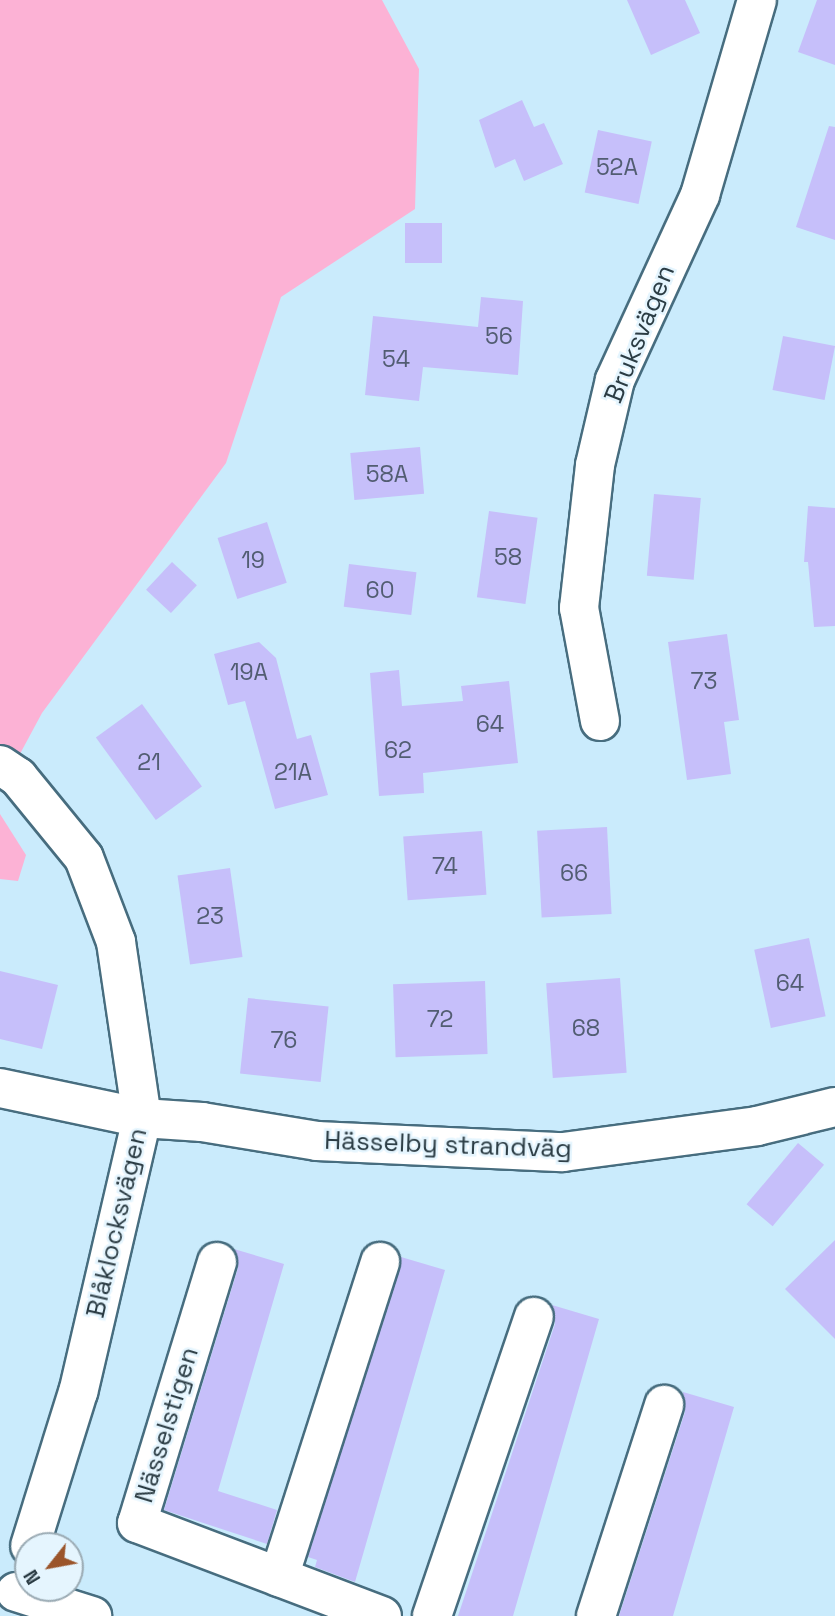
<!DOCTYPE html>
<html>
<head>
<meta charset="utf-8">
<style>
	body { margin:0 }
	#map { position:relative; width:835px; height:1616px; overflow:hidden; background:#caebfc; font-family:"Space Grotesk",sans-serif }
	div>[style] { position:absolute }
	.green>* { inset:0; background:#fcb2d5 }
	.building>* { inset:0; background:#c6bffa; transform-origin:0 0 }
	.roads { filter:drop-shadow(2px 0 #476d7f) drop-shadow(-2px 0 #476d7f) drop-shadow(0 2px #476d7f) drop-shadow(0 -2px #476d7f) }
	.minor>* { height:38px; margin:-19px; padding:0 19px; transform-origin:19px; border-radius:19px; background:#fff }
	span { translate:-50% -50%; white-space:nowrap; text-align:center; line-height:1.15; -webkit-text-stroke:5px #e5f5fe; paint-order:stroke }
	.number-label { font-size:23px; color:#525d72 }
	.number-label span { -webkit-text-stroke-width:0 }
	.street-label { font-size:26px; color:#2b3c44 }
	.north { position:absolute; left:14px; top:1532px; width:70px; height:70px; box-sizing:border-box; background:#e5f5fe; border:2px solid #9babb4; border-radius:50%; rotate:239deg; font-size:19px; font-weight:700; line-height:28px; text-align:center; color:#2b3c44 }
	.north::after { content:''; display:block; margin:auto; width:24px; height:32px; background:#9b552b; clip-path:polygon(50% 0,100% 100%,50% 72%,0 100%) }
</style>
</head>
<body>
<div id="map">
	<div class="green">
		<i style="clip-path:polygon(0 0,382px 0,419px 69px,415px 209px,281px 297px,226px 463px,42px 713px,0 791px)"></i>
		<i style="clip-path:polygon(0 814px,26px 855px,18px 881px,0 879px)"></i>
	</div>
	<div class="building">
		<i style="clip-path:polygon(627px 0,685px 0,700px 33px,651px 55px)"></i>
		<i style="clip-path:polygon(817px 0,835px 0,835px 65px,798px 52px)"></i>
		<i style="clip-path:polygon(522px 100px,534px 127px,544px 123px,563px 164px,524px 181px,515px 159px,495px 168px,479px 120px)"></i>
		<i style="clip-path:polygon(829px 126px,835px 127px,835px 240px,796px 227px)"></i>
		<i style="left:598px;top:130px;width:55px;height:64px;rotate:12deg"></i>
		<i style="left:405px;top:223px;width:37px;height:40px"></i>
		<i style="clip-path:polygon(481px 297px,523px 301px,518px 375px,423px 367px,419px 401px,365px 395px,373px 316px,478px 327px)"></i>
		<i style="left:783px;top:336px;width:53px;height:55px;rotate:11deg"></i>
		<i style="left:420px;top:447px;width:47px;height:70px;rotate:85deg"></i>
		<i style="left:654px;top:494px;width:47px;height:82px;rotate:5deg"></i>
		<i style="clip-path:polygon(808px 506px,835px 508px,835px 626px,814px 627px,808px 562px,804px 562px)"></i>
		<i style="left:489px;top:511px;width:49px;height:87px;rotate:8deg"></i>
		<i style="left:267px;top:522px;width:64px;height:52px;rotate:72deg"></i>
		<i style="left:172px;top:562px;width:34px;height:38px;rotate:43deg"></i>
		<i style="left:349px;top:564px;width:68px;height:43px;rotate:7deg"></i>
		<i style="clip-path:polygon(727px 634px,739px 720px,724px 722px,731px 774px,687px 780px,668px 642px)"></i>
		<i style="clip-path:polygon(259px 642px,276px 658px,297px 739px,311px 735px,328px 795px,275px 809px,245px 701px,228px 705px,214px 654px)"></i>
		<i style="clip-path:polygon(399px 670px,402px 706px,463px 701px,461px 686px,509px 681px,518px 763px,423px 773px,424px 793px,379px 796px,370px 673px)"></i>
		<i style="left:142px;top:704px;width:102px;height:57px;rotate:54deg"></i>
		<i style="left:607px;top:827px;width:87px;height:70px;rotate:87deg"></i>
		<i style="left:482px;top:831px;width:64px;height:79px;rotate:86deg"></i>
		<i style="left:230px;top:868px;width:90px;height:53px;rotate:82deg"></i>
		<i style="left:809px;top:938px;width:80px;height:56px;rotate:78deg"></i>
		<i style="clip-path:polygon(0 971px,58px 985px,42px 1049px,0 1039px)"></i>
		<i style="left:620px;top:978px;width:95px;height:74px;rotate:86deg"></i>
		<i style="left:485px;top:981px;width:73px;height:92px;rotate:88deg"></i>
		<i style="left:248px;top:998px;width:81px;height:76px;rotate:6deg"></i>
		<i style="left:798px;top:1143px;width:34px;height:80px;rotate:40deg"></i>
		<i style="clip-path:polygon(835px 1240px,835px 1339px,785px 1289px)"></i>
		<i style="clip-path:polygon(234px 1249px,284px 1264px,218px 1491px,277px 1510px,267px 1544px,164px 1510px,238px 1268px)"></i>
		<i style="clip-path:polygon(401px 1257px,445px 1270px,355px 1582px,315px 1567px,317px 1560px,308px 1557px)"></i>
		<i style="clip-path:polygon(552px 1305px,599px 1319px,513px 1616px,458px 1616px,555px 1324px)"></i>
		<i style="clip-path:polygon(683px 1392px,734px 1407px,673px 1616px,619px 1616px,685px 1412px)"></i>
	</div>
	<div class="roads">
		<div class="minor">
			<i style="left:600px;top:721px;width:115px;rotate:-100.5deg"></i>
			<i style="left:579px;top:608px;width:144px;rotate:-83.6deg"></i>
			<i style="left:595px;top:465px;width:87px;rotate:-76.8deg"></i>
			<i style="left:615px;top:380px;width:204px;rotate:-65.3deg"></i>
			<i style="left:700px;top:195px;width:203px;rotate:-73.7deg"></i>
			<i style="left:0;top:765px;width:22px;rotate:34deg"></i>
			<i style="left:18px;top:777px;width:104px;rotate:50.8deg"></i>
			<i style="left:84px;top:858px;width:90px;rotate:69.1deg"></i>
			<i style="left:116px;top:942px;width:178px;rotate:81.6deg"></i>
			<i style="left:142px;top:1118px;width:281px;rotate:103.1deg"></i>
			<i style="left:78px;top:1392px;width:161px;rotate:107.3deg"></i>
			<i style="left:0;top:1088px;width:145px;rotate:11.9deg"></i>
			<i style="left:142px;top:1118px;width:60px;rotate:3.8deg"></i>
			<i style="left:202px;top:1122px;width:117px;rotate:9.4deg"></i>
			<i style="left:317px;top:1141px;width:246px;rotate:2.6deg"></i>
			<i style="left:563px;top:1152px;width:196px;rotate:-7.6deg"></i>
			<i style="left:757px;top:1126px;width:80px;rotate:-13.7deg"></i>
			<i style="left:217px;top:1262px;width:273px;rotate:107deg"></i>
			<i style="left:137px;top:1523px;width:262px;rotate:20.8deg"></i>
			<i style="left:279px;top:1577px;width:331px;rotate:-72.2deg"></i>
			<i style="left:16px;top:1592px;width:80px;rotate:17.5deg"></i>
			<i style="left:432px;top:1616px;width:316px;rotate:-71.2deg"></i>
			<i style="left:596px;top:1616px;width:222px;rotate:-72.1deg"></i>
		</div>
	</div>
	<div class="number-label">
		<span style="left:617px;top:167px">52A</span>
		<span style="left:499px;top:336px">56</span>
		<span style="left:396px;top:359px">54</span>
		<span style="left:387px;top:474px">58A</span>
		<span style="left:508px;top:557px">58</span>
		<span style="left:253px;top:560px">19</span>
		<span style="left:380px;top:590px">60</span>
		<span style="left:249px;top:672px">19A</span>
		<span style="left:704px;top:681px">73</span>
		<span style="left:490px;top:724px">64</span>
		<span style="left:398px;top:750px">62</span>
		<span style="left:149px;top:762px">21</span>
		<span style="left:293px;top:772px">21A</span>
		<span style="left:445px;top:866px">74</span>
		<span style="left:574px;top:873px">66</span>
		<span style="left:210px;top:916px">23</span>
		<span style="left:790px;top:983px">64</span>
		<span style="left:440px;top:1019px">72</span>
		<span style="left:586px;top:1028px">68</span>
		<span style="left:284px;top:1040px">76</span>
	</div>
	<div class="street-label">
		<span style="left:640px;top:334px;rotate:-68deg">Bruksvägen</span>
		<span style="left:448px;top:1145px;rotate:2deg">Hässelby strandväg</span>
		<span style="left:117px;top:1223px;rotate:-77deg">Blåklocksvägen</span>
		<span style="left:167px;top:1425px;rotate:-73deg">Nässelstigen</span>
	</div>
	<div class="north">N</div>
</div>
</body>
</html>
